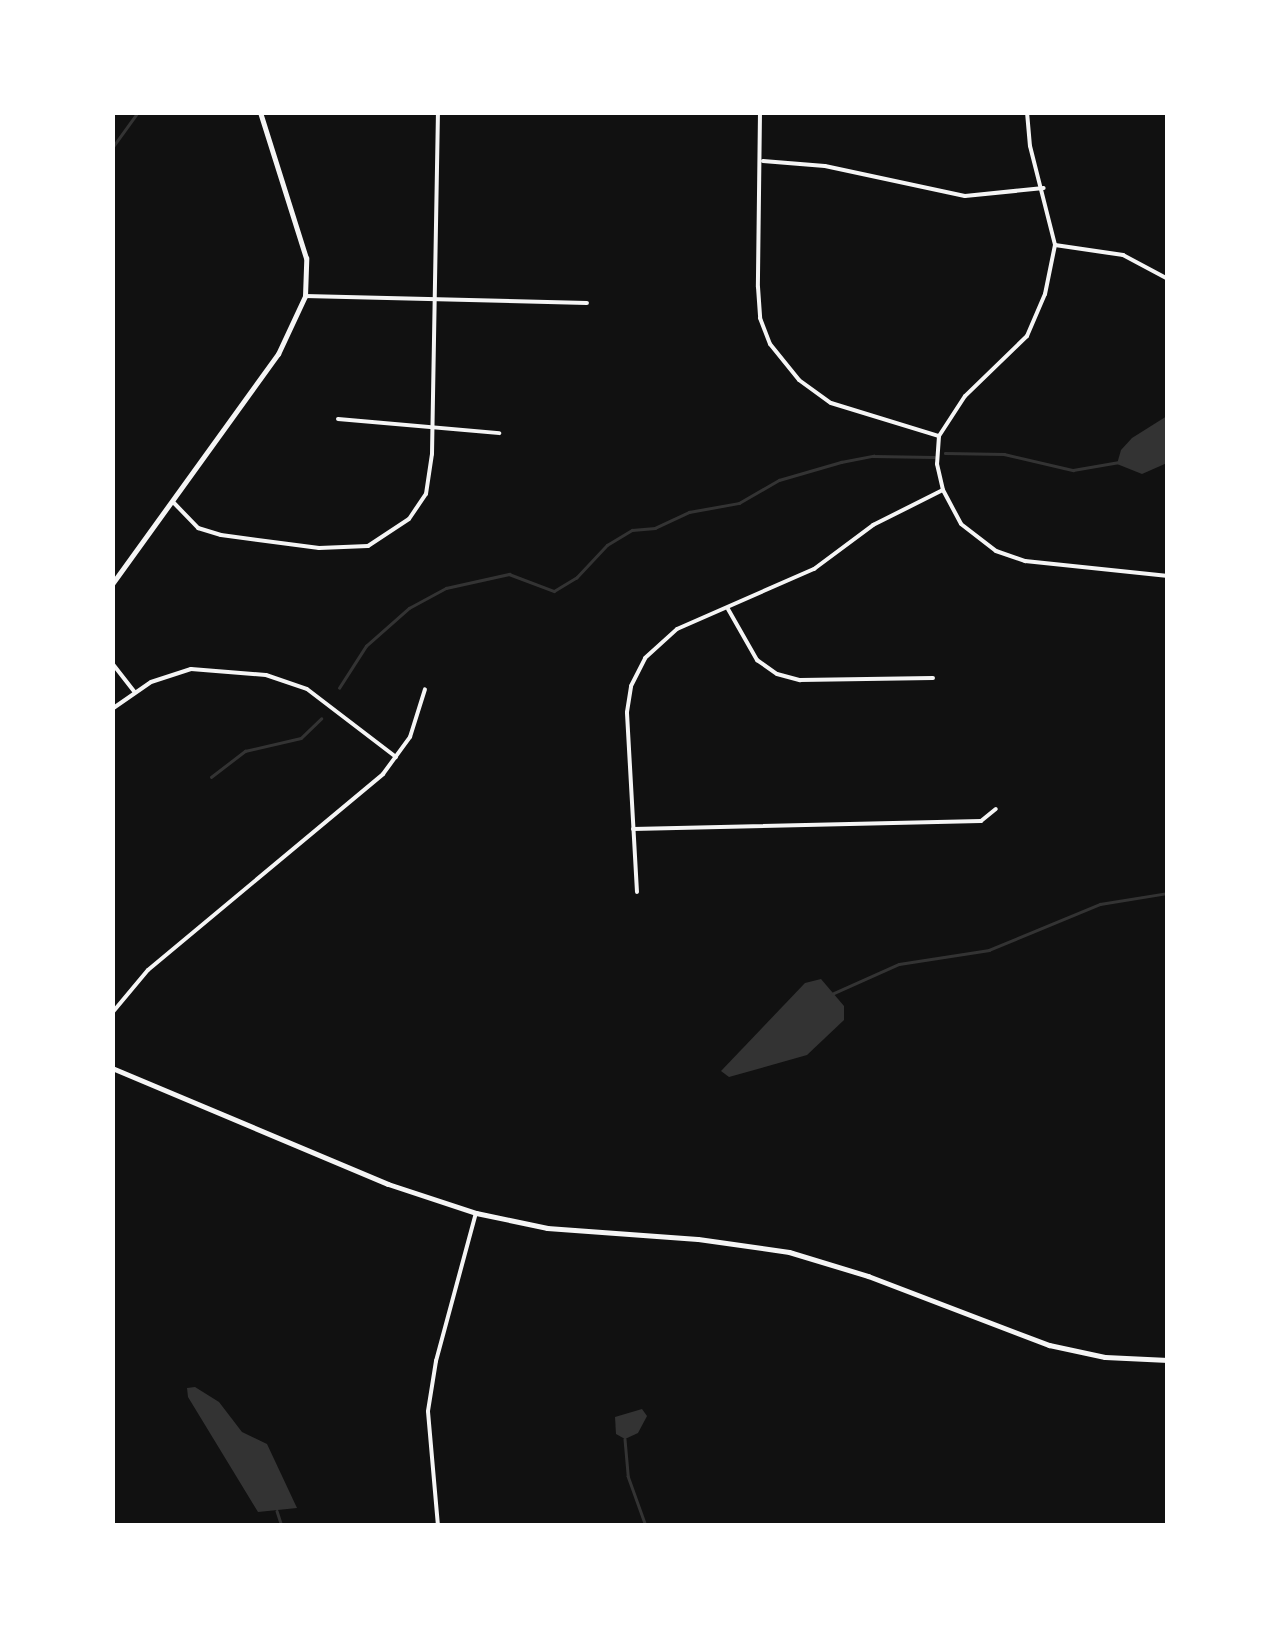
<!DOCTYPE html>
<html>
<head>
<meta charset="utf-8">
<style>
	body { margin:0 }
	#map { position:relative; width:1280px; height:1638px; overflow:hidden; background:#111; font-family:Overpass,sans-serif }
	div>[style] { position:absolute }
	.water>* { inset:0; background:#333 }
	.stream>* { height:2.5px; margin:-1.25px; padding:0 1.25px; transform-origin:1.25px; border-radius:1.25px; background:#333 }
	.minor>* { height:4px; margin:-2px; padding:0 2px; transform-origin:2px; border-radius:2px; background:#f5f5f5 }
	.tertiary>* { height:5px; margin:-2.5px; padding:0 2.5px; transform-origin:2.5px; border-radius:2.5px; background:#f5f5f5 }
	.secondary>* { height:5px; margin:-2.5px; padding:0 2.5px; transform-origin:2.5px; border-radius:2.5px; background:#f5f5f5 }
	span { translate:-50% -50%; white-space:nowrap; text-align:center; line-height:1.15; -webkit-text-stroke:8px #fff; paint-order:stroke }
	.frame { position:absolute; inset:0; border:115px solid #fff; pointer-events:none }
</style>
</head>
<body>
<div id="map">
	<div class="water">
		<i style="clip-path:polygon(1167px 416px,1167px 463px,1142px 474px,1117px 464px,1121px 450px,1132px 438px)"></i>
		<i style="clip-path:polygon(821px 979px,844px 1006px,844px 1020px,807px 1055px,729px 1077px,721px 1071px,805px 983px)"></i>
		<i style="clip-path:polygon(195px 1387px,219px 1402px,242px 1432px,267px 1444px,297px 1508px,258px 1512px,188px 1397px,187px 1388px)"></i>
		<i style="clip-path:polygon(642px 1409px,647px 1416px,638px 1433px,625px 1439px,616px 1434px,615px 1417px)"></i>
	</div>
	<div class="stream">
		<i style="left:112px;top:148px;width:44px;rotate:-54.2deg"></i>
		<i style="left:945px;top:453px;width:59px;rotate:1deg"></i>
		<i style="left:1004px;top:454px;width:71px;rotate:13.1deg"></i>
		<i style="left:1073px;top:470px;width:48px;rotate:-9.7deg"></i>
		<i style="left:339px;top:688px;width:50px;rotate:-57.3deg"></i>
		<i style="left:366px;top:646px;width:57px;rotate:-41.5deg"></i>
		<i style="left:409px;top:608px;width:42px;rotate:-28.4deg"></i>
		<i style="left:446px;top:588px;width:65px;rotate:-12.5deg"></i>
		<i style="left:509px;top:574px;width:48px;rotate:20.7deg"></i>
		<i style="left:554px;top:591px;width:26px;rotate:-31deg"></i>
		<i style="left:576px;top:578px;width:45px;rotate:-46.8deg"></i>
		<i style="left:607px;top:545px;width:29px;rotate:-31deg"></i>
		<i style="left:632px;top:530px;width:23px;rotate:-5deg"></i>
		<i style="left:655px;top:528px;width:38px;rotate:-25deg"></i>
		<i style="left:689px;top:512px;width:51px;rotate:-10.2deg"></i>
		<i style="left:739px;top:503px;width:46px;rotate:-29.9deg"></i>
		<i style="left:779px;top:480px;width:65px;rotate:-16.2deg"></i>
		<i style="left:841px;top:462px;width:33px;rotate:-11deg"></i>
		<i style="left:873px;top:456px;width:61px;rotate:0.9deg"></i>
		<i style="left:211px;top:777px;width:43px;rotate:-37.4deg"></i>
		<i style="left:245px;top:751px;width:57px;rotate:-13.1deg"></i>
		<i style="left:301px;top:738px;width:28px;rotate:-44deg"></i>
		<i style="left:832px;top:994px;width:73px;rotate:-24.1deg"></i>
		<i style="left:899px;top:964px;width:91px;rotate:-8.8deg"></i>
		<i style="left:989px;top:950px;width:120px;rotate:-22.5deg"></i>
		<i style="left:1100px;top:904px;width:69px;rotate:-9.2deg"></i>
		<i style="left:625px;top:1439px;width:37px;rotate:85deg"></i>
		<i style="left:628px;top:1476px;width:53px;rotate:70.2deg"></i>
		<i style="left:277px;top:1511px;width:16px;rotate:72deg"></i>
	</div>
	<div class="minor">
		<i style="left:760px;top:112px;width:175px;rotate:90.7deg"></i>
		<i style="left:758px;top:287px;width:31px;rotate:86deg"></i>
		<i style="left:760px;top:318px;width:28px;rotate:69deg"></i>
		<i style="left:770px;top:344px;width:46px;rotate:51.1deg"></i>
		<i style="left:799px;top:380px;width:39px;rotate:36deg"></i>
		<i style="left:831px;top:403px;width:113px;rotate:17deg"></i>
		<i style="left:1027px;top:112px;width:34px;rotate:85deg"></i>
		<i style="left:1030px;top:146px;width:102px;rotate:75.8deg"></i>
		<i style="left:1055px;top:245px;width:50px;rotate:101.5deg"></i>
		<i style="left:1045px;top:294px;width:46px;rotate:113.2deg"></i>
		<i style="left:1027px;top:336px;width:86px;rotate:135.9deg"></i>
		<i style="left:965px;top:396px;width:48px;rotate:123deg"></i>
		<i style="left:939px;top:436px;width:28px;rotate:94deg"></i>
		<i style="left:937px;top:464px;width:27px;rotate:77deg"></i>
		<i style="left:943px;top:490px;width:38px;rotate:62deg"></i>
		<i style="left:961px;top:524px;width:44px;rotate:37.6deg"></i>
		<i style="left:996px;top:551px;width:31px;rotate:19deg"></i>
		<i style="left:1025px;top:561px;width:144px;rotate:6deg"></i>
		<i style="left:763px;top:161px;width:62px;rotate:4.6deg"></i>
		<i style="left:825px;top:166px;width:143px;rotate:12.1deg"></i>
		<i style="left:965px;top:196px;width:79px;rotate:-5.8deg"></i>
		<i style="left:1055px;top:245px;width:69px;rotate:8.4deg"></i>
		<i style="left:1123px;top:255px;width:51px;rotate:28.1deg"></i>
		<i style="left:305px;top:296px;width:282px;rotate:1.4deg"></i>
		<i style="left:338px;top:419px;width:162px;rotate:5deg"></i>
		<i style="left:174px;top:503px;width:35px;rotate:46deg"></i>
		<i style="left:198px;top:528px;width:24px;rotate:17deg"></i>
		<i style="left:221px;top:535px;width:99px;rotate:7.6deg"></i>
		<i style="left:319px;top:548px;width:49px;rotate:-2.3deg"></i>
		<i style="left:368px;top:546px;width:49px;rotate:-33.4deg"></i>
		<i style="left:409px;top:519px;width:30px;rotate:-56deg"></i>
		<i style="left:426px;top:494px;width:40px;rotate:-81.5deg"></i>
		<i style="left:432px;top:454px;width:342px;rotate:-89deg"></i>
		<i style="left:728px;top:609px;width:59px;rotate:60.4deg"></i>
		<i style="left:757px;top:660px;width:24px;rotate:35deg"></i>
		<i style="left:777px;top:674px;width:24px;rotate:15deg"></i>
		<i style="left:800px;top:680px;width:133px;rotate:-0.9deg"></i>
		<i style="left:112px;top:663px;width:37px;rotate:52deg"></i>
		<i style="left:112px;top:709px;width:47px;rotate:-34.7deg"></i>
		<i style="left:151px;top:682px;width:42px;rotate:-18deg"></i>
		<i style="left:191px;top:669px;width:75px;rotate:4.6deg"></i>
		<i style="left:266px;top:675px;width:43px;rotate:18.9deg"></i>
		<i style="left:307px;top:689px;width:112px;rotate:37.4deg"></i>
		<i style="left:633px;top:829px;width:348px;rotate:-1.3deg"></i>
		<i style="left:981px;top:821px;width:19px;rotate:-39deg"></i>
		<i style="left:637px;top:892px;width:180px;rotate:-93.2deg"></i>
		<i style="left:627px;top:712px;width:26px;rotate:-81deg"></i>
		<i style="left:631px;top:686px;width:31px;rotate:-63deg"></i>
		<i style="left:645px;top:658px;width:43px;rotate:-42.2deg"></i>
		<i style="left:677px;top:629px;width:150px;rotate:-23.7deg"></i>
		<i style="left:814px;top:569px;width:74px;rotate:-36.7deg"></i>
		<i style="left:873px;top:525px;width:78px;rotate:-26.6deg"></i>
		<i style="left:112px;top:1013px;width:56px;rotate:-50.1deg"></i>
		<i style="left:148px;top:970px;width:306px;rotate:-39.8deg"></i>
		<i style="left:383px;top:774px;width:46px;rotate:-53.9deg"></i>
		<i style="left:410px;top:737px;width:50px;rotate:-72.6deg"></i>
		<i style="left:438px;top:1526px;width:115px;rotate:-95deg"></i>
		<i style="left:428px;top:1411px;width:51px;rotate:-80.9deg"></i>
		<i style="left:436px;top:1361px;width:153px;rotate:-74.9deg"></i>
	</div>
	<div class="tertiary">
		<i style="left:112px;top:1068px;width:299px;rotate:22.8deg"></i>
		<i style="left:388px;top:1184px;width:93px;rotate:18.2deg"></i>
		<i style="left:476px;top:1213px;width:73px;rotate:11.9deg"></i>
		<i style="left:547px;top:1228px;width:151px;rotate:4.2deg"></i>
		<i style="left:698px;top:1239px;width:92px;rotate:8.1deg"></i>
		<i style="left:789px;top:1252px;width:83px;rotate:16.9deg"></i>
		<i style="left:868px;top:1276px;width:194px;rotate:20.9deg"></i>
		<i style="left:1049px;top:1345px;width:57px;rotate:12.1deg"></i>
		<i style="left:1105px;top:1357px;width:63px;rotate:2.7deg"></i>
	</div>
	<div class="secondary">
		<i style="left:112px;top:584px;width:284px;rotate:-54.2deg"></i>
		<i style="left:278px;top:354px;width:64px;rotate:-65deg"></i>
		<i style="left:305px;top:296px;width:38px;rotate:-88deg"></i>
		<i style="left:306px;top:258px;width:153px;rotate:-107.5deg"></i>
	</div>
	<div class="frame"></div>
</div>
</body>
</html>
